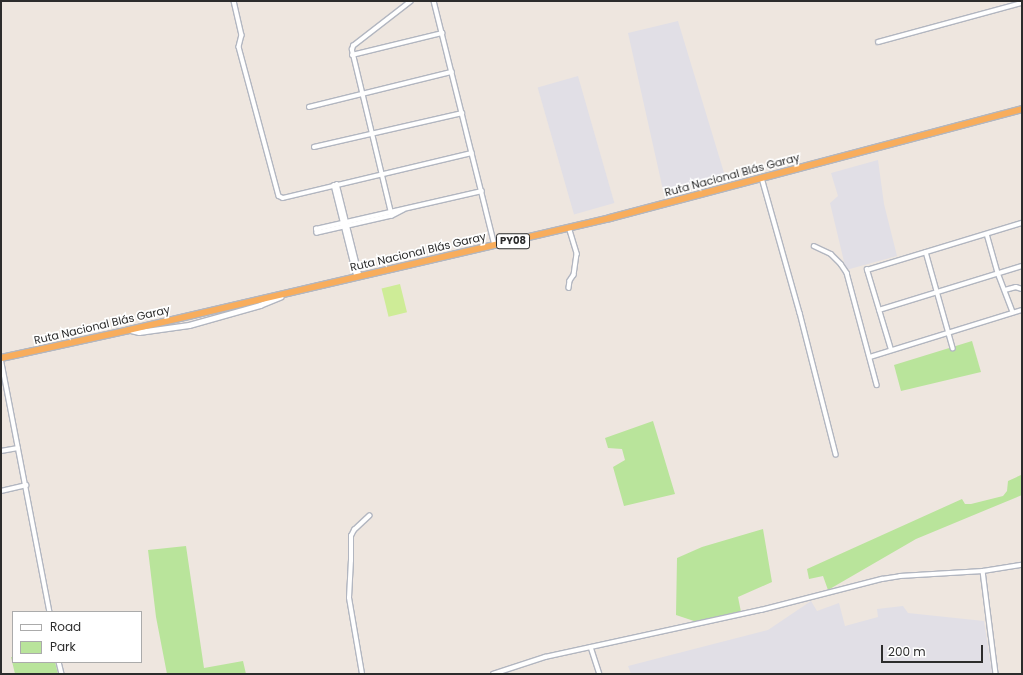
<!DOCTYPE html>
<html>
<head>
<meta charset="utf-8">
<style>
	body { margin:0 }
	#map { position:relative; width:1023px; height:675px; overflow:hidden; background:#eee6df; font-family:Poppins,sans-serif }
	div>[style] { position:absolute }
	.industrial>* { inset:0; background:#e1dfe6; transform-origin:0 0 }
	.green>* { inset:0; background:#b9e49b }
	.pitch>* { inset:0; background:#ceec97; transform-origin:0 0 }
	.roads { filter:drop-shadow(1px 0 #b2b6c0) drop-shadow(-1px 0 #b2b6c0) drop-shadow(0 1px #b2b6c0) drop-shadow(0 -1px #b2b6c0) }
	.minor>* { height:3.5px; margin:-1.75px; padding:0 1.75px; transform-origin:1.75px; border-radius:1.75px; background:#fff }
	.tertiary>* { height:4.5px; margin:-2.25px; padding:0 2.25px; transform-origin:2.25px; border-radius:2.25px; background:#fff }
	.trunk>* { height:6px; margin:-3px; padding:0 3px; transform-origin:3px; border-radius:3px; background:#f8ad5c }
	span { translate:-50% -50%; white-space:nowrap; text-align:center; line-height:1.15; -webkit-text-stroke:3.5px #fff; paint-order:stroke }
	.shield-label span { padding:1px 3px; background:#fff; border:1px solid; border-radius:3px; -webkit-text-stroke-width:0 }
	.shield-label { font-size:10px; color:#2c2c2c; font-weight:700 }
	.street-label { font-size:11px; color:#2c2c2c }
	.frame { position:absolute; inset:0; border:2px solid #2c2c2c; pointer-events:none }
	.legend { position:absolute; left:12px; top:611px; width:130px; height:52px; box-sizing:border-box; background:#fff; border:1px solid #ababab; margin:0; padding:5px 7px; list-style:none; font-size:12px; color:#2c2c2c }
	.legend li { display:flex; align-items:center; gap:8px; height:20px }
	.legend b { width:20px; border:1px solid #ababab }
	.scale { position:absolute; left:881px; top:645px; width:102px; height:18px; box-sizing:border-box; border:2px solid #2c2c2c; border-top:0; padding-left:5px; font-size:12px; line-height:14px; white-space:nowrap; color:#2c2c2c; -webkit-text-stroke:3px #fff; paint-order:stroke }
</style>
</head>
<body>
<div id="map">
	<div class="industrial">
		<i style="clip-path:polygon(678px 21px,725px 176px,663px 190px,628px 33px)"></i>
		<i style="left:578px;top:76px;width:132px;height:42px;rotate:74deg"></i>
		<i style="clip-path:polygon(878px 160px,884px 204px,897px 256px,846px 270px,830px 203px,838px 196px,831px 173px)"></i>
		<i style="clip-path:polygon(811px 601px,817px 611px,839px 603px,845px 626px,878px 617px,877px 609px,903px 606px,908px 613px,984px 621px,992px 673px,631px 674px,628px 666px,768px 630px)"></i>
	</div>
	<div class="green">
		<i style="clip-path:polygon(972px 341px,981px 372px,901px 391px,894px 365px)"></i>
		<i style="clip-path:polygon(653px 421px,675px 494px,624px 506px,613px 467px,625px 460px,622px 449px,608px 448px,605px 438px)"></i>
		<i style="clip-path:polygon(1021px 475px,1022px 495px,916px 539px,828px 590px,823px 576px,809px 579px,807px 569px,962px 499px,965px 504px,971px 504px,1003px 496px,1007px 491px,1008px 481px)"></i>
		<i style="clip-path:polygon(763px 529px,772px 582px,738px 597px,741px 612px,697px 622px,676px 615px,677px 558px,702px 547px)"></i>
		<i style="clip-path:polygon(186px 546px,204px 668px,243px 661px,246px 674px,167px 674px,156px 617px,148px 550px)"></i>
		<i style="clip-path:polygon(11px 657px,13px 657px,13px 662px,55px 662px,58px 674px,15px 674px)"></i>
	</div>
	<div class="pitch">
		<i style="left:400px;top:284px;width:29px;height:19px;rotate:76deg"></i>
	</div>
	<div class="roads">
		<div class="minor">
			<i style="left:234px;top:1px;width:35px;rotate:77deg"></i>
			<i style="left:242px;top:35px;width:12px;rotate:104deg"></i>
			<i style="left:239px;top:47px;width:154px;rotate:75deg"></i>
			<i style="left:279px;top:196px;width:4px;rotate:27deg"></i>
			<i style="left:283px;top:198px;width:194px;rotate:-13.4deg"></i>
			<i style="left:434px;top:1px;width:252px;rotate:76deg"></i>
			<i style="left:878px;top:42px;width:149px;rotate:-15.2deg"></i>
			<i style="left:352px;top:55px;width:93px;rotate:-13.7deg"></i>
			<i style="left:309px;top:107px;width:147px;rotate:-13.8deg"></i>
			<i style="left:314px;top:147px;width:152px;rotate:-12.9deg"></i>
			<i style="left:762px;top:178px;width:140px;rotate:74.3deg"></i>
			<i style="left:800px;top:313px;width:146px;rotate:75.7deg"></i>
			<i style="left:337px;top:184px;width:95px;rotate:76deg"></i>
			<i style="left:334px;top:185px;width:95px;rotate:76deg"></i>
			<i style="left:404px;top:210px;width:13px;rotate:153deg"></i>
			<i style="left:392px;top:216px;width:77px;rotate:167.2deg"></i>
			<i style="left:317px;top:233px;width:4px;rotate:-104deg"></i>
			<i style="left:316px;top:229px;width:170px;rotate:-12.9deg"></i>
			<i style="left:391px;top:213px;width:168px;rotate:-103.5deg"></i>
			<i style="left:352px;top:50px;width:4px;rotate:-76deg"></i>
			<i style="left:353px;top:46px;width:73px;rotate:-37.8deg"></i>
			<i style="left:569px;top:227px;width:28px;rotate:73deg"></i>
			<i style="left:577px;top:254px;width:21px;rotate:98deg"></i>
			<i style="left:574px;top:275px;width:7px;rotate:124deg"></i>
			<i style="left:570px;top:281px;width:7px;rotate:98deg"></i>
			<i style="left:987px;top:234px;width:41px;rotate:74.2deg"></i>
			<i style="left:998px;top:273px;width:42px;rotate:69deg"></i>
			<i style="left:814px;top:246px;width:19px;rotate:25deg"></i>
			<i style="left:831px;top:254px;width:14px;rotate:45deg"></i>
			<i style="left:841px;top:264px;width:11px;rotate:56deg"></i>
			<i style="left:847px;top:273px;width:116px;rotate:75deg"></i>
			<i style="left:926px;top:252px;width:100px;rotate:74.3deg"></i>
			<i style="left:1005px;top:290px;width:11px;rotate:-15deg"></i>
			<i style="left:1016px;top:287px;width:6px;rotate:18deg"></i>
			<i style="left:879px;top:310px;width:150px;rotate:-17.1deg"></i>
			<i style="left:891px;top:350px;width:84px;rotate:-106.7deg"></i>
			<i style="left:867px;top:270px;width:162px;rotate:-16.9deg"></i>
			<i style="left:870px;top:357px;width:159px;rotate:-17.2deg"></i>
			<i style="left:1px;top:358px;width:259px;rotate:79.1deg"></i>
			<i style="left:1px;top:451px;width:17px;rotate:-10deg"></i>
			<i style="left:1px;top:491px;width:26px;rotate:-13deg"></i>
			<i style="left:983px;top:571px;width:104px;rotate:82.8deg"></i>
			<i style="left:591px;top:647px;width:28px;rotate:72deg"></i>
			<i style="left:59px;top:662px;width:12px;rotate:76deg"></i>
			<i style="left:362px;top:674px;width:77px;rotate:-99.7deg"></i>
			<i style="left:349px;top:598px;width:37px;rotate:-87deg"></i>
			<i style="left:351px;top:561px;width:25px;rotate:-90deg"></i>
			<i style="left:351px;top:536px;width:7px;rotate:-63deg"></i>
			<i style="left:354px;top:530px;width:21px;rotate:-43deg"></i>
			<i style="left:493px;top:674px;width:55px;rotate:-18.1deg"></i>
			<i style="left:545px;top:657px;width:221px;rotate:-12.3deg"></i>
			<i style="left:761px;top:610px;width:125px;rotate:-14.4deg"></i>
			<i style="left:882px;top:579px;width:18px;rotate:-9deg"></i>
			<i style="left:900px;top:576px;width:83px;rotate:-3.4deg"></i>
			<i style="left:983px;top:571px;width:39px;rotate:-9deg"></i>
		</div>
		<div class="tertiary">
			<i style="left:131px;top:330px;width:8px;rotate:14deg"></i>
			<i style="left:139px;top:332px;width:50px;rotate:-8deg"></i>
			<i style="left:189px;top:325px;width:74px;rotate:-15.7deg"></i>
			<i style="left:260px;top:305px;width:22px;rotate:-22deg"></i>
		</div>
		<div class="trunk">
			<i style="left:1px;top:358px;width:131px;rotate:-12.3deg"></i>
			<i style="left:129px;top:330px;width:494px;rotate:-13.1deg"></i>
			<i style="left:610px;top:218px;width:426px;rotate:-14.8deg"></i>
		</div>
	</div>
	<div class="shield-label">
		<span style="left:513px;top:241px">PY08</span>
	</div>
	<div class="street-label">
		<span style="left:732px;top:175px;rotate:-15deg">Ruta Nacional Blás Garay</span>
		<span style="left:418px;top:252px;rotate:-13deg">Ruta Nacional Blás Garay</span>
		<span style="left:102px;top:325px;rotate:-13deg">Ruta Nacional Blás Garay</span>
	</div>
	<div class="frame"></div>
	<ul class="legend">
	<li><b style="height:5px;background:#fff"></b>Road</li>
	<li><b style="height:11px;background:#b9e49b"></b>Park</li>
	</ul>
	<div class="scale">200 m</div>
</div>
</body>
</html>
